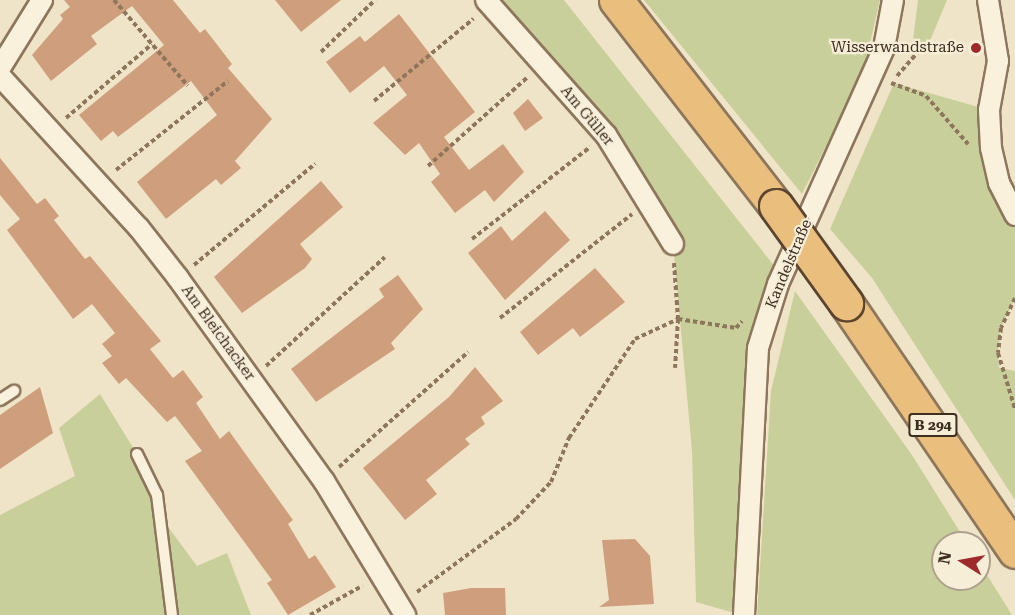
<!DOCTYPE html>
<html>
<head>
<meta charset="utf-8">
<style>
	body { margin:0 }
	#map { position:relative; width:1015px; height:615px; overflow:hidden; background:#f0e4c8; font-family:"Roboto Serif",serif }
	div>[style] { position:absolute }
	.green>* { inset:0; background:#c9cf9b }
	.building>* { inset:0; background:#cf9f7d }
	.path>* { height:4px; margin-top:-2px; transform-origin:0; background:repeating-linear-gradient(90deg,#8d765c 0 4.5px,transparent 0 7.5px) }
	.roads { filter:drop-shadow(2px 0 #8d765c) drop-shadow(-2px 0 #8d765c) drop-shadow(0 2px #8d765c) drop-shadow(0 -2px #8d765c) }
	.service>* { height:10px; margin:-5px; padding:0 5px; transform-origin:5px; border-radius:5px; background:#faf1dc }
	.minor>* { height:20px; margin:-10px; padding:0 10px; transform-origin:10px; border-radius:10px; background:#faf1dc }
	.trunk>* { height:33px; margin:-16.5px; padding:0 16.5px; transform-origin:16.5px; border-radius:16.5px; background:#eabe7c }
	.bridges { filter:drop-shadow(2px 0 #5b4430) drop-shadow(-2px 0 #5b4430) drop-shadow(0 2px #5b4430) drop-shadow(0 -2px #5b4430) }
	.trunk-bridge>* { height:33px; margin:-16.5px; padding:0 16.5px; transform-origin:16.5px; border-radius:16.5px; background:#eabe7c }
	.dots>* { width:16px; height:16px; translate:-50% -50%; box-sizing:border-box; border:3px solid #f7eed8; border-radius:50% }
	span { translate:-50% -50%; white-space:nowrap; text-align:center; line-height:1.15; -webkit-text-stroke:4.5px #f7eed8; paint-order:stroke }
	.shield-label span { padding:2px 4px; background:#f7eed8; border:2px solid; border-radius:4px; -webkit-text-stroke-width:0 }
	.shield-label { font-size:14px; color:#3d2e20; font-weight:700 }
	.poi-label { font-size:15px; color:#3d2e20 }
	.right { translate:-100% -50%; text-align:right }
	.street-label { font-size:15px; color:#3d2e20 }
	.north { position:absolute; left:931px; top:531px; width:60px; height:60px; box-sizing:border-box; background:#f7eed8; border:2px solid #ada18e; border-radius:50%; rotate:281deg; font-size:16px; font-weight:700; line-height:24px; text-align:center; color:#3d2e20 }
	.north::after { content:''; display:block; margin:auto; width:21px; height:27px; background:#9e2a2b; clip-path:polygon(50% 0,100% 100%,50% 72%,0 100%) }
</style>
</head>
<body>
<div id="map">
	<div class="green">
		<i style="clip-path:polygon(486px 0,564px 0,775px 267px,745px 382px,738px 614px,696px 602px,692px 451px,673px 244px,649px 201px)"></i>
		<i style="clip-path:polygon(644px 0,880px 0,863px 73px,802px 194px)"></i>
		<i style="clip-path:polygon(918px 0,947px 0,924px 55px,912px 48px)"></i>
		<i style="clip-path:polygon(894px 83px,989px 110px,1015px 215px,1015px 298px,1001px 328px,998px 353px,999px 368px,1015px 371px,1015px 500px,872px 278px,830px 229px)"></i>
		<i style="clip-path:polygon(795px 291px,912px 455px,967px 543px,943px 543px,943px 579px,979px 579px,979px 562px,1012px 615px,757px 615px,771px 391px)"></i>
		<i style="clip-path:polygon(100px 394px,137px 454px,160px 516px,197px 566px,227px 553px,251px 615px,0 615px,0 515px,75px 476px,59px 428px)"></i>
	</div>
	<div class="building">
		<i style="clip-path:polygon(64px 0,173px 0,200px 33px,205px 29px,232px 64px,228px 68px,272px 119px,235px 161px,241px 168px,221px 185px,216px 179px,166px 219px,137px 182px,217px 115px,191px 81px,118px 137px,113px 131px,101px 141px,79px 115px,164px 45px,132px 6px,91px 36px,97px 44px,51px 81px,32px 55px,63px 19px,60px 15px,70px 7px)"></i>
		<i style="clip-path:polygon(275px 0,341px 0,301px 32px)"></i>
		<i style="clip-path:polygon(399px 14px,475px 112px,444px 137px,469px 170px,503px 144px,524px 172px,494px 202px,485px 190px,455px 213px,431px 182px,440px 174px,419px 143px,405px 155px,373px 123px,407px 95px,384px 66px,350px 93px,326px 62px,360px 36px,365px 42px)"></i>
		<i style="clip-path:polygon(528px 99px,543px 118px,525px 131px,513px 113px)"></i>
		<i style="clip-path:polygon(0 158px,37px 204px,45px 198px,59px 216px,54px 220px,85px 259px,90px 256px,161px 341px,150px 349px,173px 378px,183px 370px,203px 397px,196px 403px,220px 439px,229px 431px,293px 520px,288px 524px,309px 559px,315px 555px,336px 587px,288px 615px,267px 583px,272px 580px,185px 461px,202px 451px,175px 416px,167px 422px,126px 378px,119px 384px,102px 363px,112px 356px,102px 344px,115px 333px,92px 304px,73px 319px,7px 230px,20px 219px,0 195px)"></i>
		<i style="clip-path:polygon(321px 181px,343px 207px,300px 244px,312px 259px,305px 268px,242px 313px,214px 277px)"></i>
		<i style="clip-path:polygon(545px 211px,570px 240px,505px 300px,468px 253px,501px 226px,512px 241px)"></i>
		<i style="clip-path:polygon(595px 268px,625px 302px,580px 337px,573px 328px,538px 355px,520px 332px)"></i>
		<i style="clip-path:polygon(398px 275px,423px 309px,391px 343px,395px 349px,316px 402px,291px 369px,384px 297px,379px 289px)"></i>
		<i style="clip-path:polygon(475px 367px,503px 401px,481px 417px,485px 424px,465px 439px,470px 444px,426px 480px,437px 494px,405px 520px,363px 468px,449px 397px)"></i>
		<i style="clip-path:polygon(40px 387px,53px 433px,0 469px,0 415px)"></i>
		<i style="clip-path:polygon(635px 539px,650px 556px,654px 604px,599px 607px,609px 600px,602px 540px)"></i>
		<i style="clip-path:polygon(471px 588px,505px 588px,506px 615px,445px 615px,443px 593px)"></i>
	</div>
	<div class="path">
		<i style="left:114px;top:0;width:113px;rotate:49.3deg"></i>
		<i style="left:321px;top:52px;width:75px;rotate:-43.9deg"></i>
		<i style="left:897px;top:76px;width:32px;rotate:-49deg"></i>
		<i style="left:891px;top:83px;width:37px;rotate:20deg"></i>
		<i style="left:926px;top:96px;width:64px;rotate:48.8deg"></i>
		<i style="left:374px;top:101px;width:129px;rotate:-39.6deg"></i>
		<i style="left:66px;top:118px;width:113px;rotate:-40.7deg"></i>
		<i style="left:428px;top:166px;width:134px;rotate:-41.7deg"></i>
		<i style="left:116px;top:170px;width:143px;rotate:-38.5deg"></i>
		<i style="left:472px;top:239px;width:150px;rotate:-37.9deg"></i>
		<i style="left:674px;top:263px;width:56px;rotate:85.9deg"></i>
		<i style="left:678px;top:319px;width:59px;rotate:8.8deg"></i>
		<i style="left:736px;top:328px;width:9px;rotate:-49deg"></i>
		<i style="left:194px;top:265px;width:158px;rotate:-39.9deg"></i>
		<i style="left:1015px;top:298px;width:33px;rotate:115deg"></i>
		<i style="left:1001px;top:328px;width:25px;rotate:97deg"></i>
		<i style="left:998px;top:353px;width:59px;rotate:73.1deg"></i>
		<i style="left:500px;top:318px;width:168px;rotate:-38.2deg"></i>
		<i style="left:266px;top:366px;width:161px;rotate:-42.5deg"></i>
		<i style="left:339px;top:467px;width:173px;rotate:-41.7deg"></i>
		<i style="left:417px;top:592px;width:123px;rotate:-36.4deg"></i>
		<i style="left:516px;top:519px;width:51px;rotate:-46.6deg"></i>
		<i style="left:551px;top:482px;width:48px;rotate:-67.8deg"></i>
		<i style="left:569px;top:438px;width:119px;rotate:-56.3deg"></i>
		<i style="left:635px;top:339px;width:47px;rotate:-24.9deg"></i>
		<i style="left:678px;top:319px;width:49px;rotate:93.5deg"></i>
		<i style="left:310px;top:615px;width:60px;rotate:-29.1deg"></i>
	</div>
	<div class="roads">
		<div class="service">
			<i style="left:0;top:400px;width:17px;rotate:-33deg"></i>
			<i style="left:137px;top:454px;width:46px;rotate:64deg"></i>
			<i style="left:157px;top:495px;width:121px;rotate:82.9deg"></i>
		</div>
		<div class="minor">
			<i style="left:486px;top:0;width:181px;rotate:48.4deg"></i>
			<i style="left:606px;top:135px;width:128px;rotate:58.4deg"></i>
			<i style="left:988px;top:0;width:62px;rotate:80.7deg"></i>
			<i style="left:998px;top:61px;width:50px;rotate:100.4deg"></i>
			<i style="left:989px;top:110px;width:38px;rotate:87deg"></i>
			<i style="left:991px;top:148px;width:36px;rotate:77deg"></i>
			<i style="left:999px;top:183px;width:36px;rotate:63deg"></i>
			<i style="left:0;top:68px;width:80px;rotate:-58.3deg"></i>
			<i style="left:0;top:76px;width:206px;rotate:47.6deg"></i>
			<i style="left:139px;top:228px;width:63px;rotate:52deg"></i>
			<i style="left:178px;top:278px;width:250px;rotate:54.3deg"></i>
			<i style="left:324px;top:481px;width:157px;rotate:58.8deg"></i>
			<i style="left:744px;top:615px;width:267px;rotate:-87deg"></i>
			<i style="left:758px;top:348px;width:67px;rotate:-72.6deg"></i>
			<i style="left:778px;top:284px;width:259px;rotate:-65.8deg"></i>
			<i style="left:884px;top:48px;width:49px;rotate:-79.4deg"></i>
		</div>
		<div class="trunk">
			<i style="left:616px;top:0;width:261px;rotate:52.2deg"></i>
			<i style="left:846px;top:303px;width:300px;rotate:55.7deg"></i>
		</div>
	</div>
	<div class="bridges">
		<div class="trunk-bridge">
			<i style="left:776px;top:206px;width:120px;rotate:54.2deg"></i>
		</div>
	</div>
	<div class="dots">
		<i style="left:976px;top:48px;background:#9e2a2b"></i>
	</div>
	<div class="shield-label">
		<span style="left:933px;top:425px">B 294</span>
	</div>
	<div class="poi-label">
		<span class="right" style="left:964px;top:48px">Wisserwandstraße</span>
	</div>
	<div class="street-label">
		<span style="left:587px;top:116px;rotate:50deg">Am Güller</span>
		<span style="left:789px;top:264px;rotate:-67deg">Kandelstraße</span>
		<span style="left:218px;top:333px;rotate:54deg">Am Bleichacker</span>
	</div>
	<div class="north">N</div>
</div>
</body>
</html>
